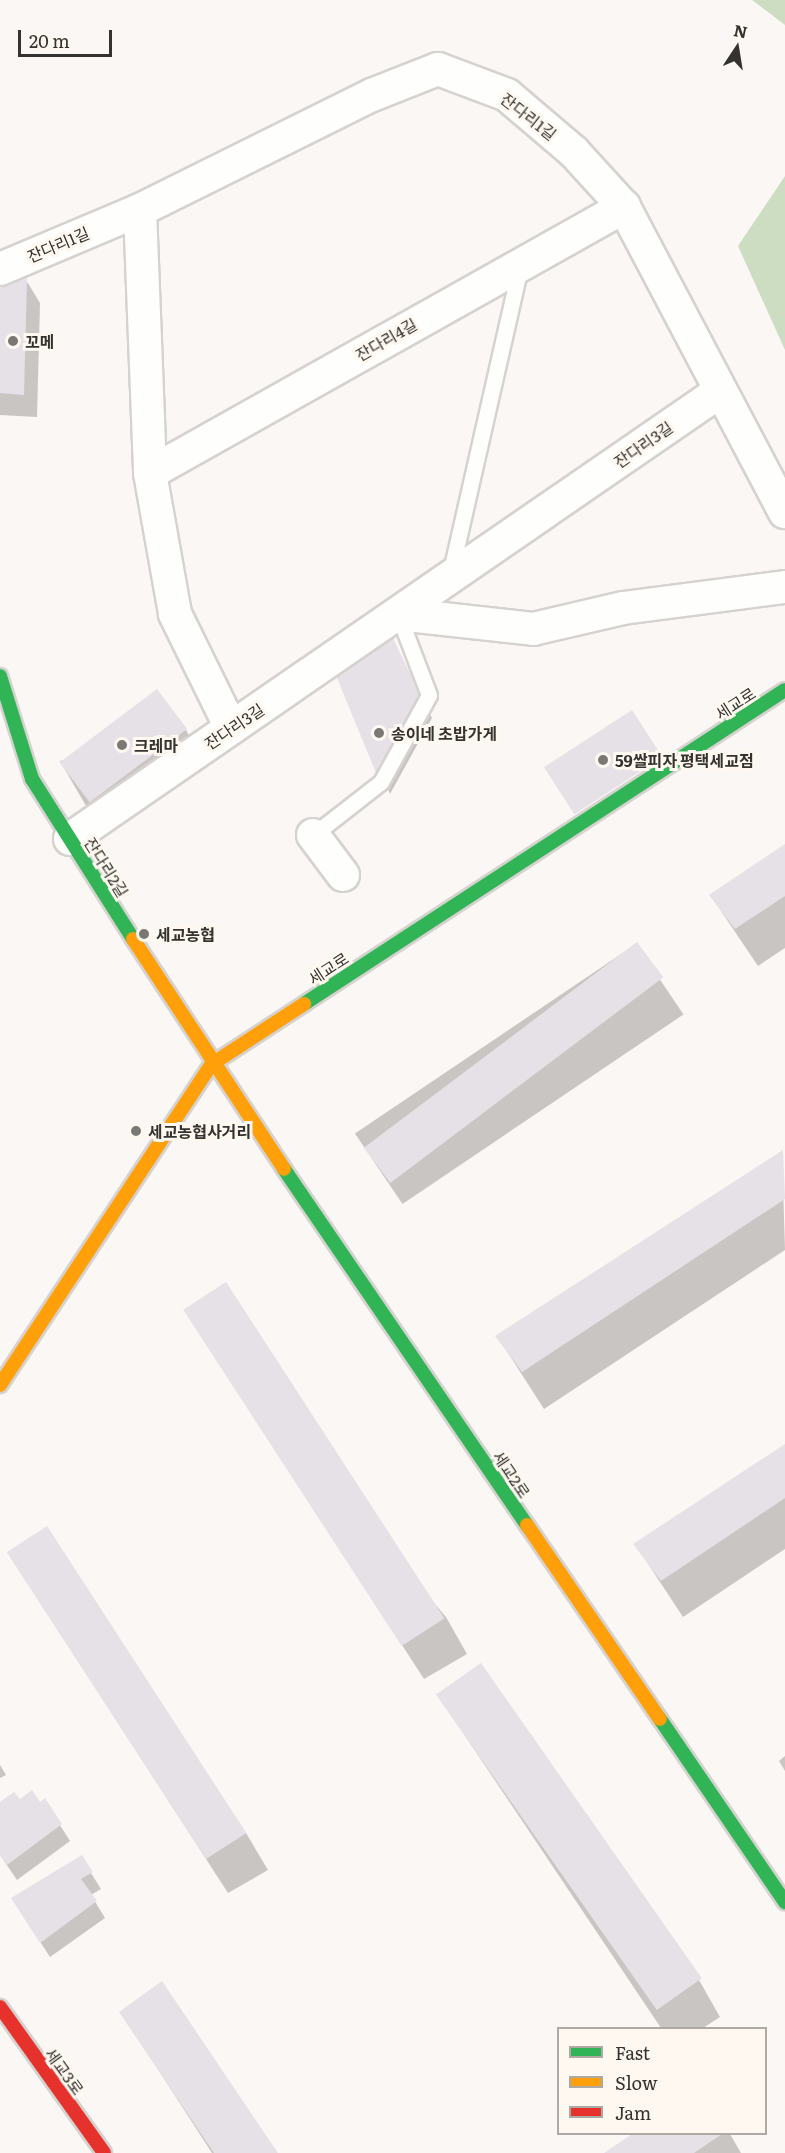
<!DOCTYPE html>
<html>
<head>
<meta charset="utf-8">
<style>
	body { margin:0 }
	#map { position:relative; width:785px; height:2153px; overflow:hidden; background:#faf7f4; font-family:Literata,"Noto Sans KR",serif }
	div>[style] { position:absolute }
	.forest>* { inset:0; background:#cdddc2 }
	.shadow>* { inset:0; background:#0003; transform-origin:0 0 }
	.building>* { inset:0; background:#e5e1e6; transform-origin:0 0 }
	.roads { filter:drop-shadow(2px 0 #d5d2cf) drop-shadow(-2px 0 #d5d2cf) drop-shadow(0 2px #d5d2cf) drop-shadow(0 -2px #d5d2cf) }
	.lane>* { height:15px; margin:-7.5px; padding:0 7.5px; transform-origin:7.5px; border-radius:7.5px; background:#fefefd }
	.street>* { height:32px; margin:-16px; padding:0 16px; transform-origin:16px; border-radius:16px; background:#fefefd }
	.fast>* { height:14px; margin:-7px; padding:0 7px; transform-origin:7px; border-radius:7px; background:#30b455 }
	.slow>* { height:14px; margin:-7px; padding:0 7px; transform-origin:7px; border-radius:7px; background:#ff9f0a }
	.jam>* { height:14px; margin:-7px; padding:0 7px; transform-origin:7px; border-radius:7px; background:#e5322d }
	.dots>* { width:16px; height:16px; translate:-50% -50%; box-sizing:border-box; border:3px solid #fef8f0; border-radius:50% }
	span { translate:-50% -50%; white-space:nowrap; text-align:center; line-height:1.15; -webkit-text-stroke:6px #fef8f0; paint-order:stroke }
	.street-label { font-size:16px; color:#353330 }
	.poi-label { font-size:16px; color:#353330; font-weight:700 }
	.left { translate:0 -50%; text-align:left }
	.legend { position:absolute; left:557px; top:2027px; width:210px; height:108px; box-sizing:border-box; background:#fef8f0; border:2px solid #aea9a3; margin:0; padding:8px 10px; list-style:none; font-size:18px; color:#353330 }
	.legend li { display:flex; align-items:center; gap:12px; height:30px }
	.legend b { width:30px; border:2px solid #aea9a3 }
	.north { position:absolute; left:707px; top:18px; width:60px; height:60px; -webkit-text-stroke:4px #fef8f0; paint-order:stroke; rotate:12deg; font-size:16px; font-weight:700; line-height:24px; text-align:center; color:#353330 }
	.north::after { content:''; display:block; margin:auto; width:21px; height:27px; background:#353330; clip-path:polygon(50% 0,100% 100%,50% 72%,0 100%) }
	.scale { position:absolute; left:18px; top:30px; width:94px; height:27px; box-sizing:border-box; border:3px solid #353330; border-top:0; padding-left:8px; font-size:18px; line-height:21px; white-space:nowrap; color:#353330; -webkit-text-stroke:4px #fef8f0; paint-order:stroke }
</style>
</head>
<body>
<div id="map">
	<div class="forest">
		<i style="clip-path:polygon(752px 0,785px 0,785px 25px)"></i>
		<i style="clip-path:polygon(785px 176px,785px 350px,738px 246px)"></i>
	</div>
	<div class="shadow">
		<i style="clip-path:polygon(26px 280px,40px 303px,37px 417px,0 415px,0 290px)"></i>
		<i style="clip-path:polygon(389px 635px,432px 718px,390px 794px,336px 673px)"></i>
		<i style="clip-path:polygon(186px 730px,199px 753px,97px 825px,60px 761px)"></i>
		<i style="clip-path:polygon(785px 846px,785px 948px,758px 966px,711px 896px)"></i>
		<i style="left:636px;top:944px;width:85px;height:339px;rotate:56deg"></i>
		<i style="clip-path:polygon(782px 1152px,785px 1250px,544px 1409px,497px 1336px)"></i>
		<i style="clip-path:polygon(185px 1310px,446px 1617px,467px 1654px,424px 1679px)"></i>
		<i style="clip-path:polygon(785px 1446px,785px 1549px,683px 1617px,635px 1544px)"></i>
		<i style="clip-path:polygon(7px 1551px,246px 1833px,268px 1870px,228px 1893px)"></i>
		<i style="clip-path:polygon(437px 1694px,699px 1980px,720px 2017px,703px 2028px,661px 2028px)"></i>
		<i style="clip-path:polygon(785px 1756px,785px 1771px,779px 1761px)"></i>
		<i style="clip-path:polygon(0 1765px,6px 1775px,0 1778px)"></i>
		<i style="clip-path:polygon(44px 1800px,70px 1841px,17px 1880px,0 1855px,0 1803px,40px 1804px)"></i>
		<i style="clip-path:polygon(81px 1857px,101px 1889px,91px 1895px,105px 1918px,50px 1957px,22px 1914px)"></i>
		<i style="clip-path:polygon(121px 2012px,277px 2153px,212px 2153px)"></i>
		<i style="clip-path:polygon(634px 2134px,730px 2134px,741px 2153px,607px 2153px)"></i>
	</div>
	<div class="building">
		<i style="clip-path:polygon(27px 278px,24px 395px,0 393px,0 288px)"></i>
		<i style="clip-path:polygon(390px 632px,420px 694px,376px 773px,335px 673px)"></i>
		<i style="left:157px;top:689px;width:50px;height:122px;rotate:53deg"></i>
		<i style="left:632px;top:710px;width:56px;height:105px;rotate:57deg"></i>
		<i style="clip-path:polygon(785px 844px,785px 896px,735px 929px,709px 895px)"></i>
		<i style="left:637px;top:942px;width:44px;height:342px;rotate:53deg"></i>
		<i style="clip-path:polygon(783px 1150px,785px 1199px,522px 1372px,495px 1336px)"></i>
		<i style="left:226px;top:1282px;width:401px;height:51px;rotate:57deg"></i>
		<i style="clip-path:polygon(785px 1444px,785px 1498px,661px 1581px,633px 1544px)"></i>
		<i style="left:47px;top:1526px;width:366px;height:48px;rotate:57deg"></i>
		<i style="left:481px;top:1663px;width:385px;height:55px;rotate:55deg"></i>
		<i style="clip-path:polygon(32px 1790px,40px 1802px,45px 1798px,62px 1824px,7px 1865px,0 1855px,0 1802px,14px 1792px,20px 1799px)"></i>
		<i style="clip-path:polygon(82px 1855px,93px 1872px,81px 1879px,97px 1901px,40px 1943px,11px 1898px)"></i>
		<i style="clip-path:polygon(162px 1981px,278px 2153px,214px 2153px,119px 2012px)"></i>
		<i style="clip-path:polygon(632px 2134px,722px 2134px,694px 2153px,604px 2153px)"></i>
	</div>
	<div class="roads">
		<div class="lane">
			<i style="left:450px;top:575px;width:315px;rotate:-77.2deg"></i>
			<i style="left:313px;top:835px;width:86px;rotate:-37.9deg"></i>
			<i style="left:381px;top:782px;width:99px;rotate:-61.1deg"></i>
			<i style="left:429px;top:695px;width:87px;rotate:-110.9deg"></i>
		</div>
		<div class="street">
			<i style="left:140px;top:210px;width:263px;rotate:87.8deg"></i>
			<i style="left:150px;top:473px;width:143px;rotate:79.9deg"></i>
			<i style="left:175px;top:614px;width:127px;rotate:63.8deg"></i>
			<i style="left:0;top:269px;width:152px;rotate:-22.9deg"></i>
			<i style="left:140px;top:210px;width:259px;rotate:-26.4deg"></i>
			<i style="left:372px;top:95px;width:71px;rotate:-21.5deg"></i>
			<i style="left:438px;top:69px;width:74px;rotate:20.6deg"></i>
			<i style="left:507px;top:95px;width:88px;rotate:40.4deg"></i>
			<i style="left:574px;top:152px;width:74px;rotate:47.7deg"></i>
			<i style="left:624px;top:207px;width:345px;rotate:62.2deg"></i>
			<i style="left:150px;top:473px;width:544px;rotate:-29.3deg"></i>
			<i style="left:398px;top:614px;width:136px;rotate:6.3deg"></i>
			<i style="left:533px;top:629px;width:92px;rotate:-13.1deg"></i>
			<i style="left:623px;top:608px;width:163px;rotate:-7.4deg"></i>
			<i style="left:313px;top:835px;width:50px;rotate:53.1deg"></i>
			<i style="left:70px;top:839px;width:788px;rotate:-34.56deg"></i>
		</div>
		<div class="fast">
			<i style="left:0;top:676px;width:108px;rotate:72.7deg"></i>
			<i style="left:32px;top:779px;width:189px;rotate:57.7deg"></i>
			<i style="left:304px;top:1004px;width:574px;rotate:-33.14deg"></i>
			<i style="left:284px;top:1169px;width:431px;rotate:55.7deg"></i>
			<i style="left:660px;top:1719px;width:222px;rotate:55.7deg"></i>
		</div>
		<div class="slow">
			<i style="left:133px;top:939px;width:275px;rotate:56.7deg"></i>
			<i style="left:0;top:1385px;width:385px;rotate:-56.6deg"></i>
			<i style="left:212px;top:1064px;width:110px;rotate:-33.1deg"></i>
			<i style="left:527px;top:1525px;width:235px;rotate:55.6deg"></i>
		</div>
		<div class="jam">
			<i style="left:0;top:2007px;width:179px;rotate:54.5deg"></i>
		</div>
	</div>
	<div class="dots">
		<i style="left:13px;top:341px;background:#7a7875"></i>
		<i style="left:379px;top:733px;background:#7a7875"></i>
		<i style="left:122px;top:745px;background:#7a7875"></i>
		<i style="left:603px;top:760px;background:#7a7875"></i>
		<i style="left:144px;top:934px;background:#7a7875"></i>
		<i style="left:136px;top:1131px;background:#7a7875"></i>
	</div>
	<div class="street-label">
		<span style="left:529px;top:116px;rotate:38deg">잔다리1길</span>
		<span style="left:58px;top:244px;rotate:-23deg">잔다리1길</span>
		<span style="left:386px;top:339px;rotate:-30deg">잔다리4길</span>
		<span style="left:643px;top:444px;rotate:-35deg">잔다리3길</span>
		<span style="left:735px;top:703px;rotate:-33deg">세교로</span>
		<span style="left:234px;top:726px;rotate:-34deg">잔다리3길</span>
		<span style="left:107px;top:867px;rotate:58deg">잔다리2길</span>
		<span style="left:328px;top:968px;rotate:-33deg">세교로</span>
		<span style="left:512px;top:1474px;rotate:56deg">세교2로</span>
		<span style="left:65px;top:2071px;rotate:54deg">세교3로</span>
	</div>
	<div class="poi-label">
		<span class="left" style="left:25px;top:341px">꼬메</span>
		<span class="left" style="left:391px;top:733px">송이네 초밥가게</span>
		<span class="left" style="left:134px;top:745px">크레마</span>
		<span class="left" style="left:615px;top:760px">59쌀피자 평택세교점</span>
		<span class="left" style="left:156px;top:934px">세교농협</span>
		<span class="left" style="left:148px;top:1131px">세교농협사거리</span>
	</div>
	<ul class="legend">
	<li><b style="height:8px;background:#30b455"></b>Fast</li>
	<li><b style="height:8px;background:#ff9f0a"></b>Slow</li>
	<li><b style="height:8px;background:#e5322d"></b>Jam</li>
	</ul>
	<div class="north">N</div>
	<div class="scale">20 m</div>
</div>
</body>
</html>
